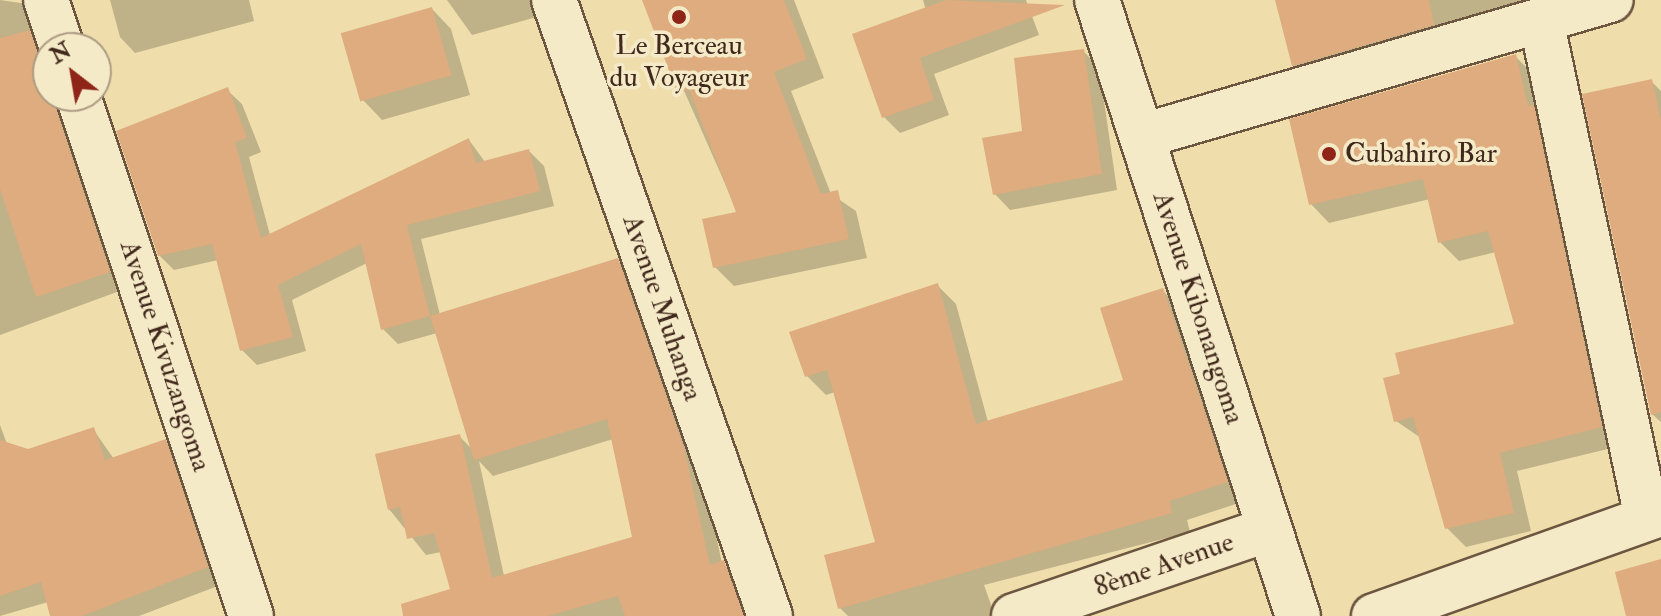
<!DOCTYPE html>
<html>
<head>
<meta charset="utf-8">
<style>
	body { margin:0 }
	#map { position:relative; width:1661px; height:616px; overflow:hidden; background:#efdeab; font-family:"IM FELL Double Pica",serif }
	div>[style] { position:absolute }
	.shadow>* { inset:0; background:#0003 }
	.building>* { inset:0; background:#deac7e; transform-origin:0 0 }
	.roads { filter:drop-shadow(2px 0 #6c5640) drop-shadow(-2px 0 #6c5640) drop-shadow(0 2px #6c5640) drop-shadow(0 -2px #6c5640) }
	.minor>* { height:44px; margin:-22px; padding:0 22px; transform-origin:22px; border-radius:22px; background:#f5eac8 }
	.dots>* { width:22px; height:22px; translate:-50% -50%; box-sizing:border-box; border:4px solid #f5eac8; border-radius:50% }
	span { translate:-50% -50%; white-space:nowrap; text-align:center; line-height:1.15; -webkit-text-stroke:7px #f5eac8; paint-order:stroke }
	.poi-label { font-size:28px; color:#41281c }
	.left { translate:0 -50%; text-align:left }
	.street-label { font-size:28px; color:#41281c }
	.north { position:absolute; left:32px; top:32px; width:80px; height:80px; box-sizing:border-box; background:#f5eac8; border:2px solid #ad9c83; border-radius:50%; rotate:329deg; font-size:22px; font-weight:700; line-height:32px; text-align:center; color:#41281c }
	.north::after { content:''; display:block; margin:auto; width:28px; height:36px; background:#8f2418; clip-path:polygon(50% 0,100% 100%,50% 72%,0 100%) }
</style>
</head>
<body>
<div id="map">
	<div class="shadow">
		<i style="clip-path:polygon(0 0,27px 4px,48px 59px,48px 96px,68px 96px,125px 289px,0 335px)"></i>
		<i style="clip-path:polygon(110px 0,249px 0,254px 21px,135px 53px,120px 37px)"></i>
		<i style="clip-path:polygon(447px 0,536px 0,540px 16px,472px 35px)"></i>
		<i style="clip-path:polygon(644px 0,794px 0,824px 78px,791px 91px,831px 194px,856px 211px,867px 258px,734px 286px,715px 267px,738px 213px)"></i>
		<i style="clip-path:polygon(923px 0,1026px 0,1039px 35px,934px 74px,949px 115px,900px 133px,884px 117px,926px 10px)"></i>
		<i style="clip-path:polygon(1277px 0,1562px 0,1312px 83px,1294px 65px)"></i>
		<i style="clip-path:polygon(432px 9px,451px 29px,470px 95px,382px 120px,363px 100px)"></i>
		<i style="clip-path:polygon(1083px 51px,1099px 67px,1117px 190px,1010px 210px,995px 194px,1024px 132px)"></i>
		<i style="clip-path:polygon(1515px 56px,1534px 75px,1620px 446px,1517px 471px,1531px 531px,1466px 547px,1447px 528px,1421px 438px,1396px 421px,1516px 326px,1496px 252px,1459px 261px,1440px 242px,1430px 199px,1329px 223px,1311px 204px)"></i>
		<i style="clip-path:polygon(1651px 81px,1661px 91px,1661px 422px,1652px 414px)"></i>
		<i style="clip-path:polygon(evenodd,227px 90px,242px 104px,261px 152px,249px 157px,270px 235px,469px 140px,485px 162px,529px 151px,544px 166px,554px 206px,421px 239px,440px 315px,618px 261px,635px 278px,701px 467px,722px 563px,741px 580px,755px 616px,460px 616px,441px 552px,426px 555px,389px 509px,459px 436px,473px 450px,437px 333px,398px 344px,383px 329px,367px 263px,292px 300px,306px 351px,257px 365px,242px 350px,218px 260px,174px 270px,159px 255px,227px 90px,613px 439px,635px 539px,504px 576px,479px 461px,493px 476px,613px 439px)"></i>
		<i style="clip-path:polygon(937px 285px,956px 304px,988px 422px,1125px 381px,1163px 291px,1182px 310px,1245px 501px,1187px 520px,1190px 532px,984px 585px,995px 616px,848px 616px,840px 608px,877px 543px,835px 392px,826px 395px,807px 376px)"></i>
		<i style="clip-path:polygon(0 425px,7px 444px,28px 451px,93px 429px,114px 459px,165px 441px,182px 458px,223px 584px,139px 616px,53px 616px,48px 602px,0 616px)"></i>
	</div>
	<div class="building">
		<i style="clip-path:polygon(642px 0,784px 0,807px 59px,774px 72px,821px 194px,838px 190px,849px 239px,713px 268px,702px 219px,736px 212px,689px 89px,678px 94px)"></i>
		<i style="clip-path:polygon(946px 0,1065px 5px,920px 58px,934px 100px,882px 118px,852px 34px)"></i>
		<i style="clip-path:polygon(1275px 0,1429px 0,1434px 25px,1292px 66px)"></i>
		<i style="left:432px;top:7px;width:71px;height:95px;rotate:74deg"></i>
		<i style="clip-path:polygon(30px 30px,110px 272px,36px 297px,0 189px,0 38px)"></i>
		<i style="clip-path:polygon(1084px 49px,1102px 174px,993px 195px,982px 138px,1022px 131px,1014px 58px)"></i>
		<i style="clip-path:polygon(1516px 54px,1528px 106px,1534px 105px,1602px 427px,1500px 453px,1514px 513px,1445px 529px,1413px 417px,1394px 422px,1383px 378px,1400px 374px,1395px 353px,1514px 324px,1488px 231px,1438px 243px,1423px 179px,1309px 205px,1289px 119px)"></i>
		<i style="clip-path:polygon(1652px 79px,1661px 121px,1661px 412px,1651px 415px,1582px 94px)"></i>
		<i style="clip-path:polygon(228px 87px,247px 138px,235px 142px,261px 238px,469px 138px,476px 163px,529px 149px,540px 191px,407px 225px,430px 316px,381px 330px,361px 244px,278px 285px,293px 337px,240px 351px,212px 244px,158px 256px,116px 131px)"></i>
		<i style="clip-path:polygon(618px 258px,684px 448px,710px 565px,724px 560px,744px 616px,625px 616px,618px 596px,548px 616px,403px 616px,401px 604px,450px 589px,434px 533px,407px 539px,400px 507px,388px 510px,375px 454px,460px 434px,492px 578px,632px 537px,607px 419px,474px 460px,430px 316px)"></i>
		<i style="clip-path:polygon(938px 283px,976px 424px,1123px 380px,1100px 308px,1163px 288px,1228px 482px,1170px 501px,1172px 513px,838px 609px,824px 555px,875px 542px,827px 370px,805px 377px,789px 332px)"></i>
		<i style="clip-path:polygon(94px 427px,105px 460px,166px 439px,208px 567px,82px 616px,50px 616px,41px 582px,0 596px,0 440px,28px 449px)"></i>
		<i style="clip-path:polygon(1661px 559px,1661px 616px,1626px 616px,1615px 572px)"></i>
	</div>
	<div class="roads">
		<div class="minor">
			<i style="left:46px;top:0;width:51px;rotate:71.6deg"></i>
			<i style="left:554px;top:0;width:653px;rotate:70.68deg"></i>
			<i style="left:1097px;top:0;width:648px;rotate:71.93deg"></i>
			<i style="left:1541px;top:20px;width:509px;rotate:77.98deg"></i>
			<i style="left:78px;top:96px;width:548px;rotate:71.6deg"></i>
			<i style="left:1142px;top:136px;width:488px;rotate:-16.2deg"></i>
			<i style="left:1014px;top:616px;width:269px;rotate:-18.8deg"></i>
			<i style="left:1374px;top:616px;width:305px;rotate:-19.6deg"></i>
		</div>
	</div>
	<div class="dots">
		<i style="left:679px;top:17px;background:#8f2418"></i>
		<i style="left:1329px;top:154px;background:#8f2418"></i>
	</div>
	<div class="poi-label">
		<span style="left:679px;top:62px">Le Berceau<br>du Voyageur</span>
		<span class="left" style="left:1345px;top:154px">Cubahiro Bar</span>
	</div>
	<div class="street-label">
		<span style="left:662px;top:308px;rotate:71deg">Avenue Muhanga</span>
		<span style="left:1198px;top:308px;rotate:72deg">Avenue Kibonangoma</span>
		<span style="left:165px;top:356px;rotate:72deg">Avenue Kivuzangoma</span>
		<span style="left:1164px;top:565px;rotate:-19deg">8ème Avenue</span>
	</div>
	<div class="north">N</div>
</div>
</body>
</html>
